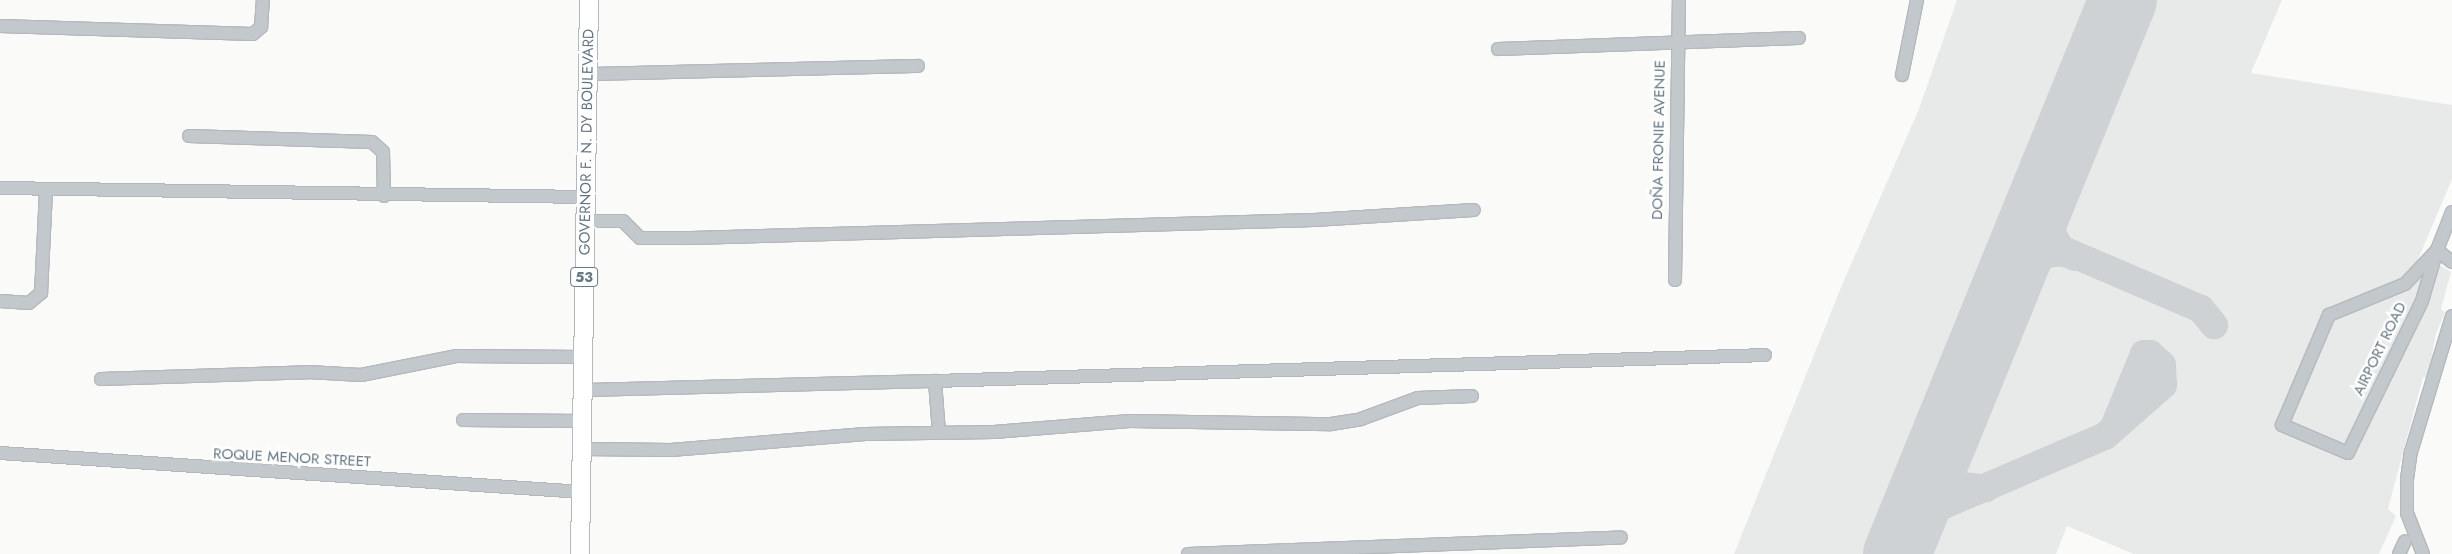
<!DOCTYPE html>
<html>
<head>
<meta charset="utf-8">
<style>
	body { margin:0 }
	#map { position:relative; width:2452px; height:554px; overflow:hidden; background:#fafaf8; font-family:Jost,sans-serif }
	div>[style] { position:absolute }
	.built>* { inset:0; background:#e8e9e9 }
	.taxiway>* { height:28px; margin:-14px; padding:0 14px; transform-origin:14px; border-radius:14px; background:#ced2d4 }
	.runway>* { height:68px; margin:-34px; padding:0 34px; transform-origin:34px; border-radius:34px; background:#ced2d4 }
	.roads { filter:drop-shadow(1px 0 #b4b9bd) drop-shadow(-1px 0 #b4b9bd) drop-shadow(0 1px #b4b9bd) drop-shadow(0 -1px #b4b9bd) }
	.minor>* { height:12px; margin:-6px; padding:0 6px; transform-origin:6px; border-radius:6px; background:#c3c8cc }
	.highway>* { height:18px; margin:-9px; padding:0 9px; transform-origin:9px; border-radius:9px; background:#fff }
	span { translate:-50% -50%; white-space:nowrap; text-align:center; line-height:1.15; -webkit-text-stroke:5px #fff; paint-order:stroke }
	.shield-label span { padding:1px 4px; background:#fff; border:1px solid; border-radius:4px; -webkit-text-stroke-width:0 }
	.shield-label { font-size:14px; color:#657683; font-weight:700 }
	.street-label { font-size:15px; color:#657683 }
</style>
</head>
<body>
<div id="map">
	<div class="built">
		<i style="clip-path:polygon(1957px 0,2282px 0,2251px 73px,2452px 105px,2452px 179px,2417px 262px,2429px 268px,2438px 264px,2451px 272px,2441px 309px,2445px 312px,2436px 334px,2432px 354px,2436px 356px,2428px 379px,2423px 377px,2388px 509px,2396px 516px,2379px 554px,2134px 554px,2067px 526px,2056px 554px,1734px 554px,1842px 285px,1919px 109px)"></i>
	</div>
	<div class="taxiway">
		<i style="left:2051px;top:176px;width:39px;rotate:107deg"></i>
		<i style="left:2040px;top:213px;width:42px;rotate:59.7deg"></i>
		<i style="left:2061px;top:249px;width:152px;rotate:23.2deg"></i>
		<i style="left:2201px;top:309px;width:21px;rotate:51deg"></i>
		<i style="left:2007px;top:284px;width:26px;rotate:-51deg"></i>
		<i style="left:2023px;top:264px;width:21px;rotate:-25deg"></i>
		<i style="left:2042px;top:255px;width:20px;rotate:-9deg"></i>
		<i style="left:2062px;top:252px;width:14px;rotate:21deg"></i>
		<i style="left:1941px;top:444px;width:24px;rotate:97deg"></i>
		<i style="left:1938px;top:468px;width:29px;rotate:38deg"></i>
		<i style="left:1961px;top:486px;width:25px;rotate:5deg"></i>
		<i style="left:1907px;top:529px;width:22px;rotate:-43deg"></i>
		<i style="left:1923px;top:514px;width:198px;rotate:-23.2deg"></i>
		<i style="left:2105px;top:436px;width:77px;rotate:-41.3deg"></i>
		<i style="left:2163px;top:385px;width:20px;rotate:-93deg"></i>
		<i style="left:2162px;top:365px;width:16px;rotate:-137deg"></i>
		<i style="left:2150px;top:354px;width:6px;rotate:180deg"></i>
		<i style="left:2144px;top:354px;width:79px;rotate:112.3deg"></i>
	</div>
	<div class="runway">
		<i style="left:1897px;top:554px;width:598px;rotate:-67.81deg"></i>
	</div>
	<div class="roads">
		<div class="minor">
			<i style="left:0;top:26px;width:253px;rotate:1.8deg"></i>
			<i style="left:253px;top:34px;width:11px;rotate:-41deg"></i>
			<i style="left:261px;top:27px;width:27px;rotate:-86deg"></i>
			<i style="left:1498px;top:49px;width:301px;rotate:-2.1deg"></i>
			<i style="left:588px;top:74px;width:330px;rotate:-1.4deg"></i>
			<i style="left:1902px;top:75px;width:76px;rotate:-78.7deg"></i>
			<i style="left:189px;top:136px;width:183px;rotate:1.9deg"></i>
			<i style="left:372px;top:142px;width:15px;rotate:42deg"></i>
			<i style="left:383px;top:152px;width:44px;rotate:88.7deg"></i>
			<i style="left:0;top:188px;width:586px;rotate:0.88deg"></i>
			<i style="left:2452px;top:212px;width:41px;rotate:111.5deg"></i>
			<i style="left:2437px;top:250px;width:53px;rotate:106.4deg"></i>
			<i style="left:2422px;top:301px;width:169px;rotate:116deg"></i>
			<i style="left:2348px;top:453px;width:72px;rotate:-157deg"></i>
			<i style="left:2282px;top:425px;width:120px;rotate:-66.9deg"></i>
			<i style="left:2329px;top:315px;width:82px;rotate:-22.2deg"></i>
			<i style="left:2405px;top:284px;width:47px;rotate:-46.7deg"></i>
			<i style="left:2437px;top:250px;width:19px;rotate:39deg"></i>
			<i style="left:585px;top:221px;width:38px"></i>
			<i style="left:623px;top:221px;width:24px;rotate:45deg"></i>
			<i style="left:640px;top:238px;width:52px"></i>
			<i style="left:692px;top:238px;width:622px;rotate:-1.66deg"></i>
			<i style="left:1314px;top:220px;width:160px;rotate:-3.6deg"></i>
			<i style="left:1675px;top:280px;width:280px;rotate:-89.2deg"></i>
			<i style="left:0;top:301px;width:29px;rotate:4deg"></i>
			<i style="left:29px;top:303px;width:16px;rotate:-40deg"></i>
			<i style="left:41px;top:293px;width:103px;rotate:-87.2deg"></i>
			<i style="left:101px;top:379px;width:207px;rotate:-1.9deg"></i>
			<i style="left:308px;top:372px;width:53px;rotate:3.2deg"></i>
			<i style="left:361px;top:375px;width:98px;rotate:-11.2deg"></i>
			<i style="left:457px;top:356px;width:126px;rotate:0.5deg"></i>
			<i style="left:583px;top:390px;width:352px;rotate:-1.5deg"></i>
			<i style="left:463px;top:420px;width:120px;rotate:0.5deg"></i>
			<i style="left:939px;top:433px;width:52px;rotate:-94.4deg"></i>
			<i style="left:935px;top:381px;width:830px;rotate:-1.79deg"></i>
			<i style="left:583px;top:449px;width:88px;rotate:0.7deg"></i>
			<i style="left:671px;top:450px;width:195px;rotate:-4.7deg"></i>
			<i style="left:865px;top:434px;width:129px;rotate:-0.9deg"></i>
			<i style="left:994px;top:432px;width:136px;rotate:-4.6deg"></i>
			<i style="left:1130px;top:421px;width:201px;rotate:0.9deg"></i>
			<i style="left:1331px;top:424px;width:30px;rotate:-9deg"></i>
			<i style="left:1361px;top:419px;width:61px;rotate:-20.2deg"></i>
			<i style="left:1418px;top:398px;width:54px;rotate:-2.1deg"></i>
			<i style="left:0;top:453px;width:583px;rotate:3.83deg"></i>
			<i style="left:1188px;top:554px;width:433px;rotate:-2.2deg"></i>
			<i style="left:2399px;top:554px;width:14px;rotate:-65deg"></i>
			<i style="left:2423px;top:554px;width:44px;rotate:-111.3deg"></i>
			<i style="left:2407px;top:513px;width:34px;rotate:-90deg"></i>
			<i style="left:2407px;top:479px;width:27px;rotate:-82deg"></i>
			<i style="left:2411px;top:452px;width:142px;rotate:-73.2deg"></i>
		</div>
		<div class="highway">
			<i style="left:580px;top:554px;width:554px;rotate:-89.07deg"></i>
		</div>
	</div>
	<div class="shield-label">
		<span style="left:584px;top:277px">53</span>
	</div>
	<div class="street-label">
		<span style="left:1659px;top:140px;rotate:-89deg">DOÑA FRONIE AVENUE</span>
		<span style="left:587px;top:142px;rotate:-89deg">GOVERNOR F. N. DY BOULEVARD</span>
		<span style="left:2380px;top:349px;rotate:-64deg">AIRPORT ROAD</span>
		<span style="left:292px;top:458px;rotate:3deg">ROQUE MENOR STREET</span>
	</div>
</div>
</body>
</html>
